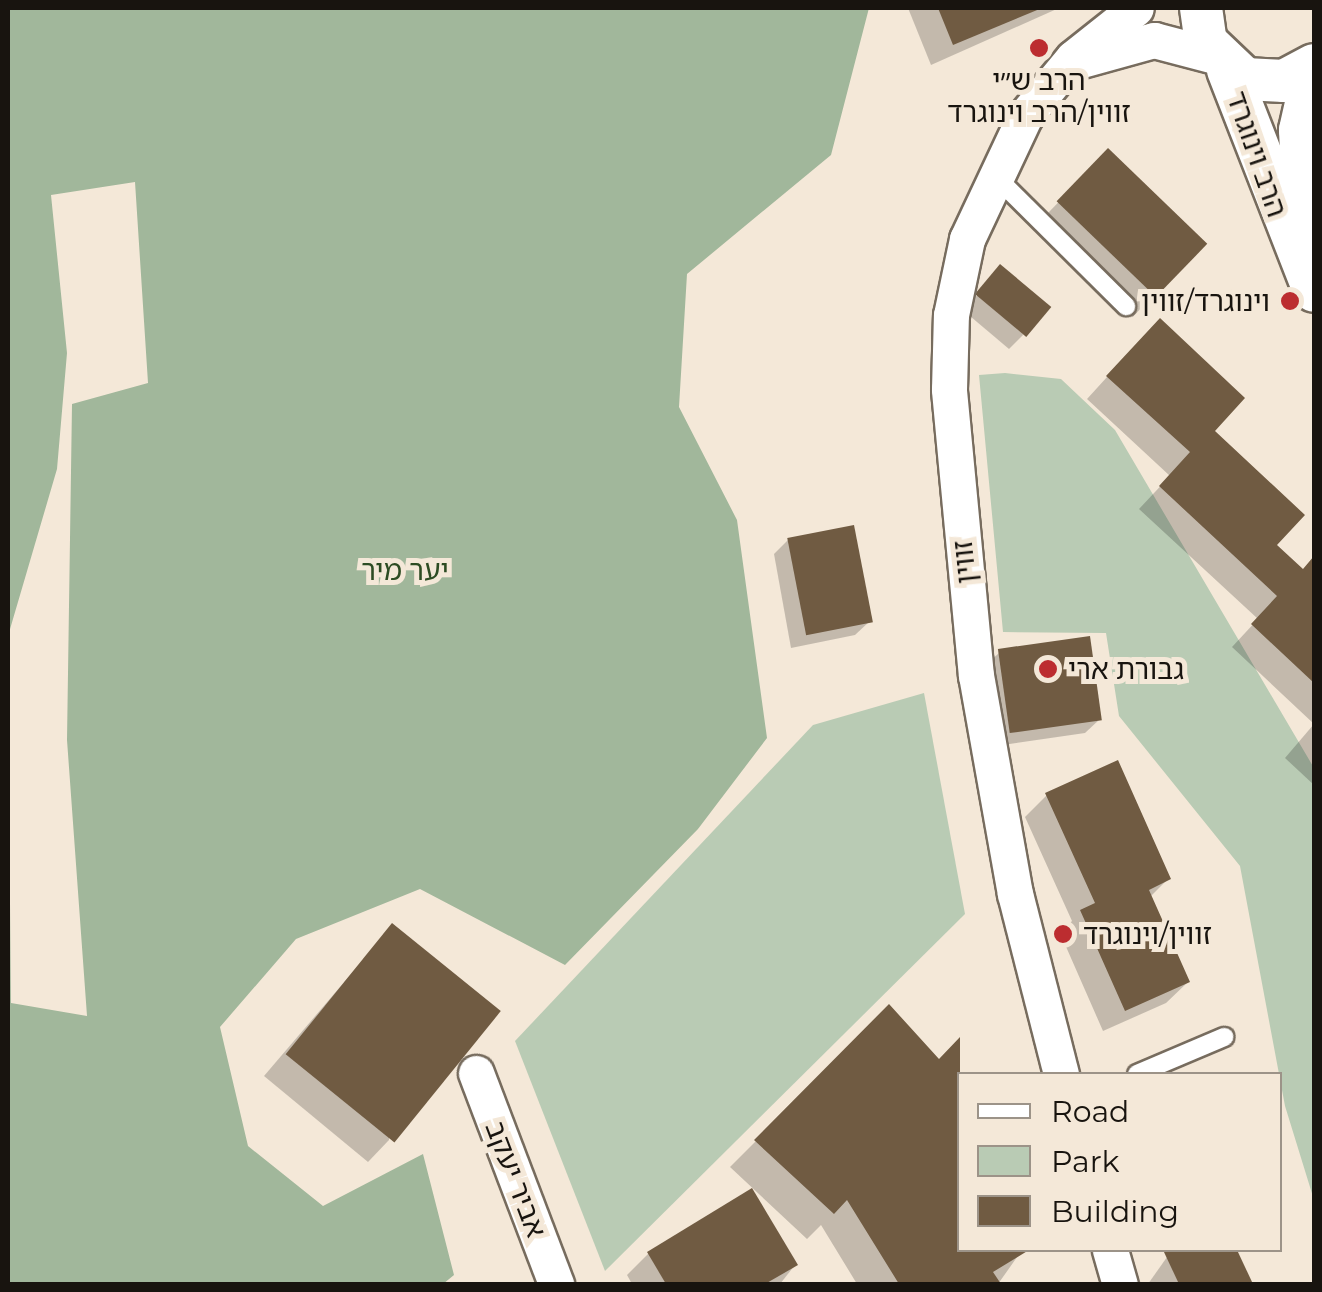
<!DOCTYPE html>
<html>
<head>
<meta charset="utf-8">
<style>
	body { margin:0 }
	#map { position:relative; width:1322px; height:1292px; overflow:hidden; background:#f4e8d8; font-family:Montserrat,"Noto Sans Hebrew",sans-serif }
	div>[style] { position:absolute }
	.green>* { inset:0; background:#b9cbb4 }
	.forest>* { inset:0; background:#a1b79b }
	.shadow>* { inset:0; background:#0003; transform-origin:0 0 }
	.building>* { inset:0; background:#705b42; transform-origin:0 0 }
	.roads { filter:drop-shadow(2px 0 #776c5e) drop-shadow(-2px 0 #776c5e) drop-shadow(0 2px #776c5e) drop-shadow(0 -2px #776c5e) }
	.service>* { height:18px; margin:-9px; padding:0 9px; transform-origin:9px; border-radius:9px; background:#fff }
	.minor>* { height:35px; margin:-17.5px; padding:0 17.5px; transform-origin:17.5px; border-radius:17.5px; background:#fff }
	.tertiary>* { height:42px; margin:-21px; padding:0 21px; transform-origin:21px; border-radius:21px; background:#fff }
	.dots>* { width:28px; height:28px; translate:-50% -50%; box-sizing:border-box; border:5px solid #f4e8d8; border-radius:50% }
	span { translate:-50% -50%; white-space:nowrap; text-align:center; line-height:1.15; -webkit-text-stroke:10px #f4e8d8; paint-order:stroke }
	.poi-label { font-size:28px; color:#18140f }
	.right { translate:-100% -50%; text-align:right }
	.left { translate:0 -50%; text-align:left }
	.street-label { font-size:28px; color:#18140f }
	.park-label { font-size:28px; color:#2d4c23 }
	.frame { position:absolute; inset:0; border:10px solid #18140f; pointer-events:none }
	.legend { position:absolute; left:957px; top:1072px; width:325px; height:180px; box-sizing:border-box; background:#f4e8d8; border:2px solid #9c9388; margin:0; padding:12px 18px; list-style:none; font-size:30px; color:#18140f }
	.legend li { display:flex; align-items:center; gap:20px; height:50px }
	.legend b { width:50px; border:2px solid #9c9388 }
</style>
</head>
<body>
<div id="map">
	<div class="green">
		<i style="clip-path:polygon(1005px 373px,1061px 379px,1115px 430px,1314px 768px,1314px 1200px,1285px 1106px,1240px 866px,1119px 716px,1106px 633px,1003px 632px,979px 375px)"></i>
		<i style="clip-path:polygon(924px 693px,965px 914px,605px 1271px,515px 1041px,813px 725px)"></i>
	</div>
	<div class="forest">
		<i style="clip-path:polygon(8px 8px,869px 8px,831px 155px,687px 274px,679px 407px,737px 520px,767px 738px,698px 829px,565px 965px,420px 889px,296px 939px,220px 1027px,248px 1146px,323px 1206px,423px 1154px,454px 1275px,443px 1284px,8px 1284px,8px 696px,11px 1003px,87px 1016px,67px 740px,72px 404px,148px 383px,135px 182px,51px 195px,67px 353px,57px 469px,8px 636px)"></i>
	</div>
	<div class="shadow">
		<i style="clip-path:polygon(908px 8px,1059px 8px,931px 65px)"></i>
		<i style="left:1108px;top:151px;width:133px;height:102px;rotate:44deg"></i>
		<i style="clip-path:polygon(1000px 268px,1023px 335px,1009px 349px,964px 311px)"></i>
		<i style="clip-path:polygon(1138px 343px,1211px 431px,1274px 545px,1314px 583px,1314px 724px,1232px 647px,1258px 619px,1139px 509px,1170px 476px,1087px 399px)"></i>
		<i style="clip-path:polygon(788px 540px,870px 621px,855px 635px,791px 648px,774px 554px)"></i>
		<i style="clip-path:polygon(1000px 652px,1100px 719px,1085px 733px,996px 746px,985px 666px)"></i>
		<i style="clip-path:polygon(1314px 724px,1314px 785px,1285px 758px)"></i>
		<i style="clip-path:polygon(1047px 795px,1168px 879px,1150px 897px,1188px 982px,1166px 1003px,1103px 1031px,1060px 933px,1072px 921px,1025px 817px)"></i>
		<i style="clip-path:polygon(392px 926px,389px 1140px,368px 1162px,264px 1076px)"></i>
		<i style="clip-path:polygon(889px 1008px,959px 1250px,1020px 1253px,998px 1284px,857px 1284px,821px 1225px,807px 1239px,730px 1167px)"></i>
		<i style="clip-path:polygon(1172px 1250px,1234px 1250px,1250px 1284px,1148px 1284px)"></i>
		<i style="clip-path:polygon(648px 1254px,795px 1265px,780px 1284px,632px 1284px,627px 1275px)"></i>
	</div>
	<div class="building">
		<i style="clip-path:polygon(938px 8px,1042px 8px,953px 45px)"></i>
		<i style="left:1108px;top:148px;width:138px;height:74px;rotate:44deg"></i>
		<i style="left:1000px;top:264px;width:67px;height:39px;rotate:40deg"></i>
		<i style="clip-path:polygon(1160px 318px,1245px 398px,1215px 431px,1305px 515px,1277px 545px,1303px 569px,1314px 556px,1314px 683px,1251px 624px,1277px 596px,1159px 486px,1190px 452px,1106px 376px)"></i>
		<i style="left:854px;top:525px;width:99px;height:68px;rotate:79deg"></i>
		<i style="left:1090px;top:636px;width:85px;height:93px;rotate:82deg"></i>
		<i style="clip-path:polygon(1118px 760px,1171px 879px,1149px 890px,1190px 982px,1125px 1011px,1080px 910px,1095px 903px,1045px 793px)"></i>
		<i style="left:392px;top:923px;width:140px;height:169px;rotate:39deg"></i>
		<i style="clip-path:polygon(889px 1004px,939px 1059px,960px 1037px,960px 1250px,1029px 1250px,993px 1272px,1001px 1284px,899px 1284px,847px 1200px,834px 1214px,754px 1140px)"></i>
		<i style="clip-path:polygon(752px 1188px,798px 1265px,765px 1284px,666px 1284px,647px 1252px)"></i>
		<i style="clip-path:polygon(1163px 1250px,1237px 1250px,1253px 1284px,1179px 1284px)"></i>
	</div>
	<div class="roads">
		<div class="service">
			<i style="left:995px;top:176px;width:185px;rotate:44.8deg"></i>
			<i style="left:1137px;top:1074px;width:95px;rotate:-23deg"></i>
		</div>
		<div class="minor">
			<i style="left:1082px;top:60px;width:75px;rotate:-15.5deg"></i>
			<i style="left:1154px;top:40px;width:63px;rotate:14.7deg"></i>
			<i style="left:476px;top:1073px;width:226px;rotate:69.2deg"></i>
			<i style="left:1061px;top:1074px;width:186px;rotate:-104.3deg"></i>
			<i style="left:1015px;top:894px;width:221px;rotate:-100.1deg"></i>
			<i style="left:976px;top:676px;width:288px;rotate:-95.4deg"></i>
			<i style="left:949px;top:389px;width:74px;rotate:-88.5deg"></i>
			<i style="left:951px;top:315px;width:78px;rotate:-78.1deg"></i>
			<i style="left:967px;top:239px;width:136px;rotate:-64.8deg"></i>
			<i style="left:1025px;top:116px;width:75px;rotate:-50.4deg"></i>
			<i style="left:1073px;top:58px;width:80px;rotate:-38.4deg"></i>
			<i style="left:1110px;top:1250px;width:35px;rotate:74deg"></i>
		</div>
		<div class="tertiary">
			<i style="left:1201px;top:8px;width:34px;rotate:82deg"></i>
			<i style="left:1206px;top:42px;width:54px;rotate:43.5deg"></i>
			<i style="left:1245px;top:79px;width:39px;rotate:3deg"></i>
			<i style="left:1284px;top:81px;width:34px;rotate:-28deg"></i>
			<i style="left:1228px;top:70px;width:237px;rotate:68.7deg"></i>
			<i style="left:1306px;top:245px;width:115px;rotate:-93deg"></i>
			<i style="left:1300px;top:130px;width:64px;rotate:-77.3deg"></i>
		</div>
	</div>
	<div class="dots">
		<i style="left:1039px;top:48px;background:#bc2d30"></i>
		<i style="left:1290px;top:301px;background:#bc2d30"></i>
		<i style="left:1048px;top:669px;background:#bc2d30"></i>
		<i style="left:1063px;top:934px;background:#bc2d30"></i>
	</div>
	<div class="poi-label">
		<span style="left:1039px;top:96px">הרב ש״י<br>זווין/הרב וינוגרד</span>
		<span class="right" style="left:1270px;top:301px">וינוגרד/זווין</span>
		<span class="left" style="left:1068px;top:669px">גבורת ארי</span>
		<span class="left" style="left:1083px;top:934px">זווין/וינוגרד</span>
	</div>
	<div class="street-label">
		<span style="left:1257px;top:154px;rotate:71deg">הרב וינוגרד</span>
		<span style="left:964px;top:562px;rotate:-96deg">זווין</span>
		<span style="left:516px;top:1179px;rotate:69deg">אביר יעקב</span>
	</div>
	<div class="park-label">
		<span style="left:405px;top:570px">יער מיר</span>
	</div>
	<div class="frame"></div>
	<ul class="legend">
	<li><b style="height:12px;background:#fff"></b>Road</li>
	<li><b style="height:28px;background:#b9cbb4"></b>Park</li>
	<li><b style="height:28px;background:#705b42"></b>Building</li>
	</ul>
</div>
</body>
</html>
